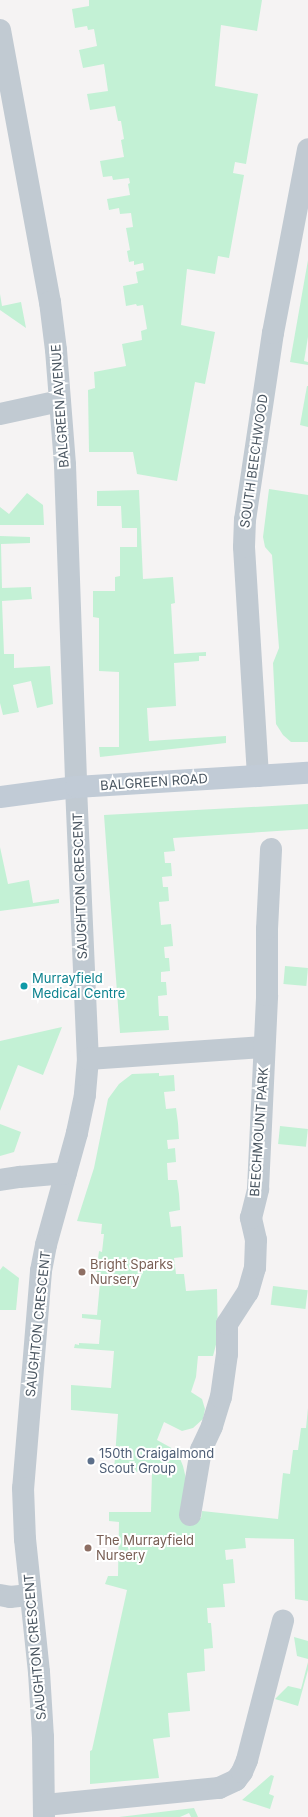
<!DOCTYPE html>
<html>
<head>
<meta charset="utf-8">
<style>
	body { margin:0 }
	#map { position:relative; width:308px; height:1817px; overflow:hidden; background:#f5f3f3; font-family:Inter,sans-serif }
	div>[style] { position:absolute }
	.green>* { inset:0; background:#c3f1d5; transform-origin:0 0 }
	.street>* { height:22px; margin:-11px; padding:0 11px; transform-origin:11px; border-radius:11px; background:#c1cad2 }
	.secondary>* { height:22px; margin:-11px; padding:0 11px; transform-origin:11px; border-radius:11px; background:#c1cbd6 }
	.dots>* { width:11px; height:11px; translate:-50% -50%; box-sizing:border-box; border:2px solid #fff; border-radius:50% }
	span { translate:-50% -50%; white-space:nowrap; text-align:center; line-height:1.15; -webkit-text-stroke:4px #fff; paint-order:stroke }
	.street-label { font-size:13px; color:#4a5661 }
	.culture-label { font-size:13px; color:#0d838f }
	.left { translate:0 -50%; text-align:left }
	.education-label { font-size:13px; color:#785e54 }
	.service-label { font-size:13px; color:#4e5e75 }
</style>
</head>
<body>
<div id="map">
	<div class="green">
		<i style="clip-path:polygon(89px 0,262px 0,257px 31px,221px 25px,215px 86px,258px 94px,246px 164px,235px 162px,233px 173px,244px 175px,229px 258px,218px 256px,215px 274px,187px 269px,181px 325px,215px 332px,205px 384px,195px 382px,177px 481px,137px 474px,133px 452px,89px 452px,88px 390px,95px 388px,94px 372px,126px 366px,122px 344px,142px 340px,141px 331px,147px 329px,143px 305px,137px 306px,136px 304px,126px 306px,123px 286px,138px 283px,136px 272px,144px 270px,143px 263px,134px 265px,134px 261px,129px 262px,127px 251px,130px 250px,126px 228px,133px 227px,131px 213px,120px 214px,119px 208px,109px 210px,107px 199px,130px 195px,128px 184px,130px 183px,129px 178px,113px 180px,112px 176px,103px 177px,100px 161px,124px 157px,121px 140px,124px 139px,121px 121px,118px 121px,115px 106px,90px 110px,87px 94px,108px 91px,104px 64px,83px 68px,79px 50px,97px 46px,94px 29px,88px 30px,87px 26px,75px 28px,72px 9px,89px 6px)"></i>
		<i style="clip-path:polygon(308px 260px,308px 337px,304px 361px,308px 362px,308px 365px,290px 362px)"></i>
		<i style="clip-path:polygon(0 294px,2px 306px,21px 302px,26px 328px,0 310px)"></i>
		<i style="clip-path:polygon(307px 386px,308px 386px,308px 427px,300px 425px)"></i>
		<i style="clip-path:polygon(269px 489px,308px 495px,308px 742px,291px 742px,283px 735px,276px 724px,273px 663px,279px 648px,272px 555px,265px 547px,263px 537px)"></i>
		<i style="clip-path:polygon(139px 490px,143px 579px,173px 577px,175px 603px,171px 604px,174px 654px,206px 652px,206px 656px,199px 656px,199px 661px,174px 663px,176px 706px,147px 708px,149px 741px,226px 736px,226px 743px,100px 757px,99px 747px,119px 747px,119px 672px,99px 671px,99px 618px,93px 617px,93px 591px,115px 591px,115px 577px,120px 576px,120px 547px,137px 547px,137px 528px,122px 528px,121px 506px,97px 506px,97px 491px)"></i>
		<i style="clip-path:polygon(27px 493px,43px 505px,44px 525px,0 525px,0 507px,9px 514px)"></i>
		<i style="clip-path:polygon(0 536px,30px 537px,30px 543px,1px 544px,2px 588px,31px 587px,31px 591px,32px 599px,2px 601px,4px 654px,14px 654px,14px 668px,50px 666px,53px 704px,37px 708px,31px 681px,13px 685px,19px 712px,3px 715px,0 703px)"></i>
		<i style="clip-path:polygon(308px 804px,308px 829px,173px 838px,175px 851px,164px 852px,165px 863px,171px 863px,172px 876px,162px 877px,163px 887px,168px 887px,169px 901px,159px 902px,161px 925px,171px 924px,173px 946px,164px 947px,165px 958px,169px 958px,170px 971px,161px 972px,161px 982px,166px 982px,167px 995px,158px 996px,159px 1016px,168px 1016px,169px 1030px,120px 1033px,104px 815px)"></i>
		<i style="clip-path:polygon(0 847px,8px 884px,29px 880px,33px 903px,59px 899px,59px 903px,0 911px)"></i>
		<i style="left:285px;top:966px;width:23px;height:18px;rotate:5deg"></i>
		<i style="clip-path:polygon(62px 1027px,43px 1075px,18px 1065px,0 1111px,0 1041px)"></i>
		<i style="clip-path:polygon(159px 1073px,159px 1076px,174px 1075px,175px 1091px,164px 1092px,166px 1109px,176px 1108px,178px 1123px,179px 1139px,167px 1140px,168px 1149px,175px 1148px,176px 1162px,167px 1163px,168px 1180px,177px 1180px,179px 1194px,180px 1210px,169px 1212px,171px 1227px,181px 1226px,183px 1257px,174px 1258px,176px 1274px,184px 1274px,186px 1291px,217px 1289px,218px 1337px,213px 1356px,198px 1356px,196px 1377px,191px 1392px,202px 1399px,205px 1409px,203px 1419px,193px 1428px,182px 1431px,164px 1422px,157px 1440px,177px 1451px,183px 1466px,187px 1483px,186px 1517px,201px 1518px,202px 1511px,278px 1519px,283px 1473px,290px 1474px,293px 1450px,298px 1450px,301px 1428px,306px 1428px,308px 1408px,308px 1601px,295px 1599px,294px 1539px,245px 1538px,246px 1548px,225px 1550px,226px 1560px,233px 1559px,235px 1583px,223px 1584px,225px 1607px,207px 1608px,208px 1623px,211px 1623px,213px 1648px,204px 1649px,205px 1671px,187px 1673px,190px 1711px,168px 1713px,170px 1737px,153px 1739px,159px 1778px,90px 1784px,90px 1751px,92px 1750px,127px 1590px,105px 1584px,108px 1576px,118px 1576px,119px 1522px,109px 1521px,109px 1512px,151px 1512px,152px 1472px,114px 1471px,118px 1414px,71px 1410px,71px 1385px,111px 1388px,114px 1351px,74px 1348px,75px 1344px,79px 1345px,79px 1343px,99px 1344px,101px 1320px,82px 1318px,82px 1314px,97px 1315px,100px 1283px,95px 1282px,99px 1251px,102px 1252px,104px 1234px,101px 1234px,102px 1224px,77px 1221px,94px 1168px,108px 1099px,119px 1084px,132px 1074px)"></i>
		<i style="clip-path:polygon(0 1124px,21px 1132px,14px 1152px,0 1156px)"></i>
		<i style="left:280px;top:1126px;width:28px;height:18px;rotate:6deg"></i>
		<i style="clip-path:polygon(3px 1266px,19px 1278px,16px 1310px,0 1310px,0 1270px)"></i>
		<i style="left:273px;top:1286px;width:35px;height:19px;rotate:7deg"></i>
		<i style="clip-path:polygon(294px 1637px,308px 1641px,308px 1659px,297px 1656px)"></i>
		<i style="clip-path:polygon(308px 1662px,308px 1670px,298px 1706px,275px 1699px,288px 1686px,301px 1689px)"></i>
		<i style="clip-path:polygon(271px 1775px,274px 1776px,269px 1794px,274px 1796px,270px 1809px,242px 1800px)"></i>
		<i style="clip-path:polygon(194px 1808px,198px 1817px,191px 1817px,189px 1813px,180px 1817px,119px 1817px)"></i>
	</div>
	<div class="street">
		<i style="left:0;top:30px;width:277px;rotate:79.6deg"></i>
		<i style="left:50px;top:302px;width:48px;rotate:82.9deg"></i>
		<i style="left:56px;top:350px;width:115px;rotate:85.5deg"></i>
		<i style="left:65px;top:465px;width:322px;rotate:88deg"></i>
		<i style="left:76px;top:787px;width:272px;rotate:87.5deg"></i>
		<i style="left:88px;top:1059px;width:36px;rotate:95deg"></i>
		<i style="left:85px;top:1095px;width:39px;rotate:102deg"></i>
		<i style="left:77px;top:1133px;width:116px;rotate:105.5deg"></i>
		<i style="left:46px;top:1245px;width:26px;rotate:101deg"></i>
		<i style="left:41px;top:1271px;width:218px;rotate:94.7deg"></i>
		<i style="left:23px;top:1488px;width:51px;rotate:87.8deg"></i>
		<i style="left:25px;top:1539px;width:134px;rotate:84deg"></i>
		<i style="left:39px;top:1672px;width:65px;rotate:86.5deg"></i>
		<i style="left:43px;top:1737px;width:80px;rotate:89.3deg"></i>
		<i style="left:0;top:414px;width:61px;rotate:-12.2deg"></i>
		<i style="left:258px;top:776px;width:229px;rotate:-93.5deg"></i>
		<i style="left:244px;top:547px;width:27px;rotate:-88deg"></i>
		<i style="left:245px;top:520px;width:189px;rotate:-81.5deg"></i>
		<i style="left:273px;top:333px;width:187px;rotate:-79.2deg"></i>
		<i style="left:88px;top:1059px;width:176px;rotate:-3.9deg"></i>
		<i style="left:0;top:1180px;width:20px;rotate:-9deg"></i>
		<i style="left:20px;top:1177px;width:46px;rotate:-5deg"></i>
		<i style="left:190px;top:1515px;width:66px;rotate:-80.4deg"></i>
		<i style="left:201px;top:1450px;width:26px;rotate:-65deg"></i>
		<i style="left:212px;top:1426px;width:30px;rotate:-73deg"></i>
		<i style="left:221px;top:1397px;width:43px;rotate:-82.1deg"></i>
		<i style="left:227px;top:1354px;width:30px;rotate:-90deg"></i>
		<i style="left:227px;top:1324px;width:38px;rotate:-57deg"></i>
		<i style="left:248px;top:1292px;width:25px;rotate:-74deg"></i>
		<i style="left:255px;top:1268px;width:28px;rotate:-88deg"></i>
		<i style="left:256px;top:1240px;width:23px;rotate:-103deg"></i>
		<i style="left:251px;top:1218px;width:30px;rotate:-76deg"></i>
		<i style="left:258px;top:1189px;width:194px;rotate:-87.3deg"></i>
		<i style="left:267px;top:995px;width:66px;rotate:-90deg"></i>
		<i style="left:267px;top:929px;width:80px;rotate:-87.1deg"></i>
		<i style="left:0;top:1595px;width:10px;rotate:11deg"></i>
		<i style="left:10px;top:1597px;width:20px;rotate:-6deg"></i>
		<i style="left:45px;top:1805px;width:175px;rotate:-5.6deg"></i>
		<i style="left:219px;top:1788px;width:19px;rotate:-25deg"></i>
		<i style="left:236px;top:1780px;width:10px;rotate:-53deg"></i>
		<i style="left:242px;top:1772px;width:13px;rotate:-67deg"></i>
		<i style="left:247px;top:1760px;width:144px;rotate:-75.5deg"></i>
	</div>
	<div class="secondary">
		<i style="left:0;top:797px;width:77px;rotate:-7.5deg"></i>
		<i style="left:76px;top:787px;width:232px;rotate:-3.5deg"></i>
	</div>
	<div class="dots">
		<i style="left:24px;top:986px;background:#0f9aa8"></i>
		<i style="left:82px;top:1272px;background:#8d6e63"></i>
		<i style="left:91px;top:1461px;background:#5c6f8a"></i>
		<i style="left:88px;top:1548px;background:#8d6e63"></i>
	</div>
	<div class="street-label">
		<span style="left:60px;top:406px;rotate:-94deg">BALGREEN AVENUE</span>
		<span style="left:254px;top:461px;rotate:-82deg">SOUTH BEECHWOOD</span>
		<span style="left:154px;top:782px;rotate:-4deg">BALGREEN ROAD</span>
		<span style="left:80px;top:886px;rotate:-92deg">SAUGHTON CRESCENT</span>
		<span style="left:259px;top:1132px;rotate:-86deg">BEECHMOUNT PARK</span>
		<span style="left:38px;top:1324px;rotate:-84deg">SAUGHTON CRESCENT</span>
		<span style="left:35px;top:1647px;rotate:-95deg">SAUGHTON CRESCENT</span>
	</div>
	<div class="culture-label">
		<span class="left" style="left:32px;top:986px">Murrayfield<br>Medical Centre</span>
	</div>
	<div class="education-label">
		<span class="left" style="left:90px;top:1272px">Bright Sparks<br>Nursery</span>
		<span class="left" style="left:96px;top:1548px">The Murrayfield<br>Nursery</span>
	</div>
	<div class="service-label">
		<span class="left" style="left:99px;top:1461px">150th Craigalmond<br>Scout Group</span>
	</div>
</div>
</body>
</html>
